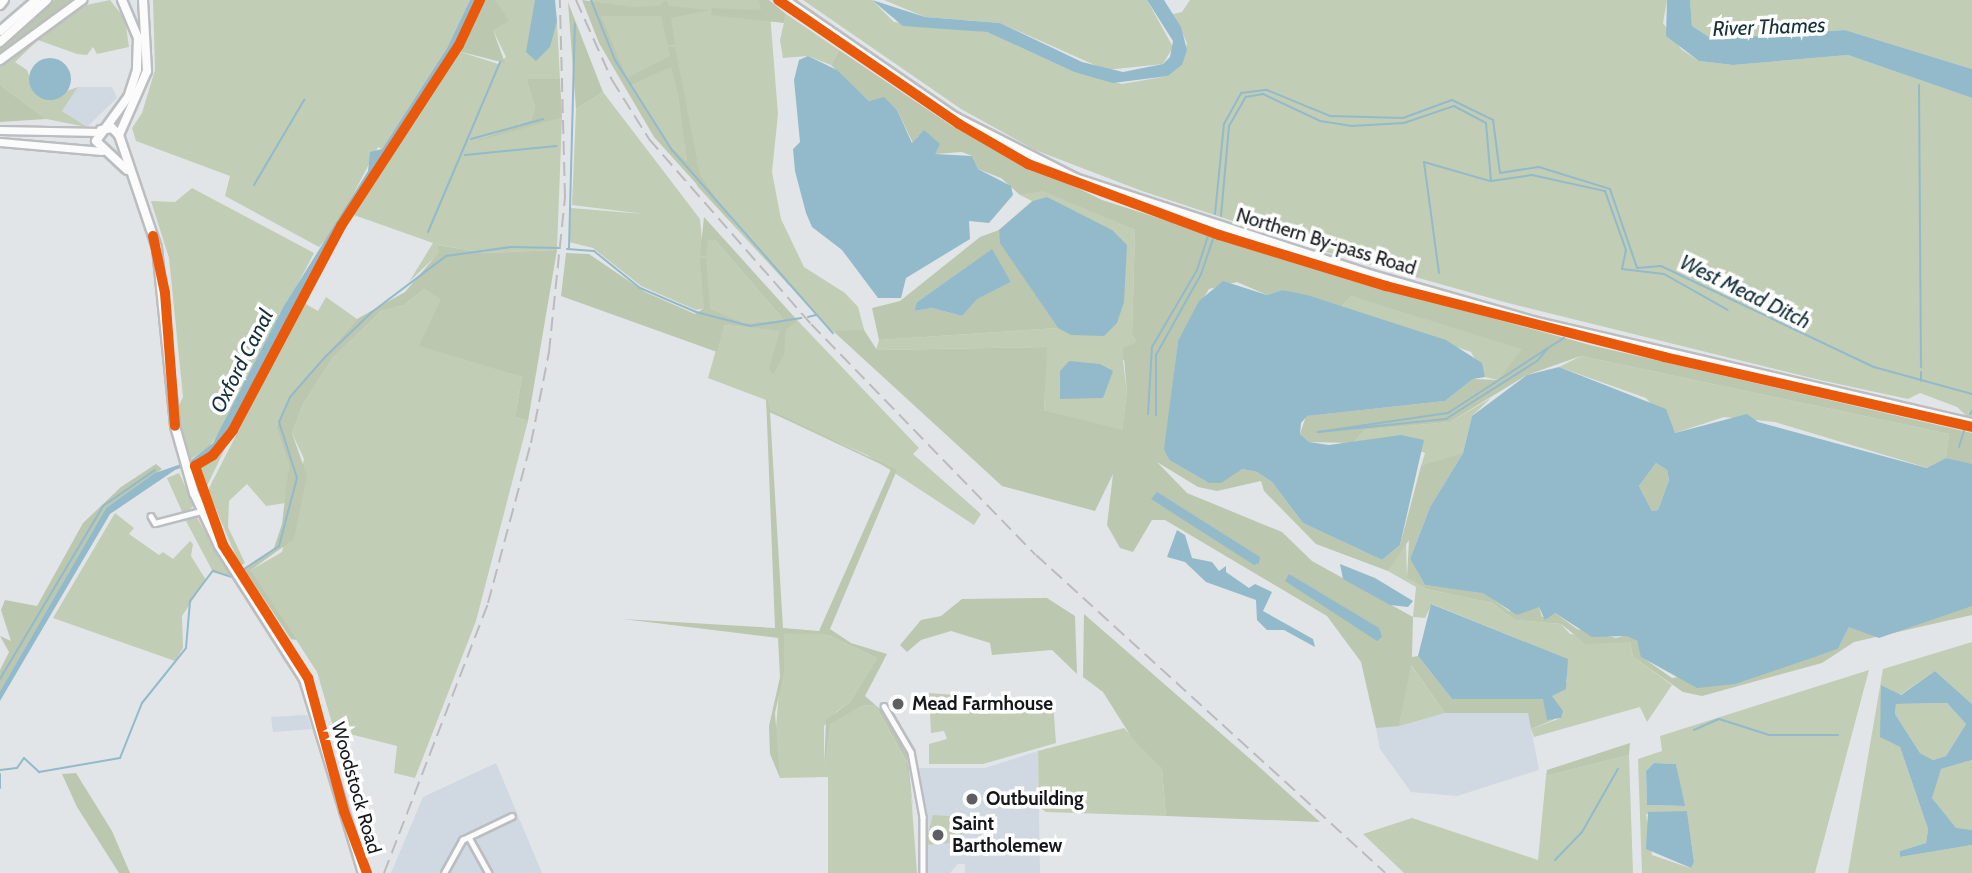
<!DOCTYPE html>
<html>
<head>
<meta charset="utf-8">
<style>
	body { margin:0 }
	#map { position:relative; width:1972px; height:873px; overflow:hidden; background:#e2e5e8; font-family:Cabin,sans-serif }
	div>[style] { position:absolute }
	.built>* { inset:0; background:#d0d8e1 }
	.green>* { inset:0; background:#c2cdb5 }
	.forest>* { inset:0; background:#bcc7af }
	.water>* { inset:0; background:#92baca }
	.round { border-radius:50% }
	.stream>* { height:2px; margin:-1px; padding:0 1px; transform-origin:1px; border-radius:1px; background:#92baca }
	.roads { filter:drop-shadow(2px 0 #bbbdc0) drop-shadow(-2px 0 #bbbdc0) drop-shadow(0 2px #bbbdc0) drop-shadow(0 -2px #bbbdc0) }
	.street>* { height:4.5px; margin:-2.25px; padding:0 2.25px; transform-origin:2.25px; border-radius:2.25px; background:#fbfbfc }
	.primary>* { height:7px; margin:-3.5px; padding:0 3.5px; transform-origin:3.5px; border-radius:3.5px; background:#fbfbfc }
	.highway>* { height:8px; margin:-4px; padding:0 4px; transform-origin:4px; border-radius:4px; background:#fbfbfc }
	.rail>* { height:2px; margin-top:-1px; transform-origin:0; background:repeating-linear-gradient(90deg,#bbbbbc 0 14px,transparent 0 21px) }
	.cycleway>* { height:10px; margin:-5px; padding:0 5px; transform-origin:5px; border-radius:5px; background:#e8590c }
	.dots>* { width:19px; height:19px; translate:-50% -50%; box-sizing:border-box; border:4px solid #fff; border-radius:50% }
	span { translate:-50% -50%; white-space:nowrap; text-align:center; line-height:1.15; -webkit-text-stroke:7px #fff; paint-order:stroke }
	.street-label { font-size:19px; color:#15171a }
	.poi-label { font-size:19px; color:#15171a; font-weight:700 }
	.left { translate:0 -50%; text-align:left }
	.water-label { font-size:21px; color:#14303a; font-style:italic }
</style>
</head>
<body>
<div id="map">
	<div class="built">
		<i style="clip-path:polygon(78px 87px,112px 87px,117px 98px,87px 127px,62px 111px)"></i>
		<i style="clip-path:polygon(1445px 713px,1528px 713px,1539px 770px,1457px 796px,1411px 792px,1380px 749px,1376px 728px)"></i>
		<i style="clip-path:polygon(307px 715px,312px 729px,273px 732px,271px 717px)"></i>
		<i style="clip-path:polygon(1038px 751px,1040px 873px,965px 873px,965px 864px,958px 864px,950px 873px,927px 873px,914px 768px,985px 768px)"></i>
		<i style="clip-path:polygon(496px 763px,542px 873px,391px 873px,423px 797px)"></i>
	</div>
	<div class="green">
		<i style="clip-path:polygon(110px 0,125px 19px,129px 47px,97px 54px,93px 47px,87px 55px,77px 54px,38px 40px,15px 62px,27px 70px,34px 90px,47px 98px,78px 87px,62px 111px,87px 127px,46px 119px,0 85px,0 66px,36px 37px,77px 7px)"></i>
		<i style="clip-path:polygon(153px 0,470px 0,447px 48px,382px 149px,378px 147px,335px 229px,319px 247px,225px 196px,230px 176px,136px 141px,132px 128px,142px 113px,155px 70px)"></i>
		<i style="clip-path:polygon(495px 0,552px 0,557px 21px,560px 79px,526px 79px,535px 107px,531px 120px,481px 139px,562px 118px,557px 250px,486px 253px,438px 245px,440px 252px,409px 282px,433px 243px,351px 214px,458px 51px,498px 64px,506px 57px,493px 30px,500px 14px)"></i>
		<i style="clip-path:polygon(590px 0,769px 0,778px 114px,772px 172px,781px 219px,804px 267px,845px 293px,858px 307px,865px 333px,831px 331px,697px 186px,694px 167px,666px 142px,627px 80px)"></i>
		<i style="clip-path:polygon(803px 0,872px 0,894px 22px,987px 32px,1074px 72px,1122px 84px,1168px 76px,1182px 65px,1187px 43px,1173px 14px,1182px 12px,1190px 0,1667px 0,1663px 23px,1681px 49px,1699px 61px,1733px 65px,1848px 55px,1972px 98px,1972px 421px,1957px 407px,1920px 393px,1908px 399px,1820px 380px,1508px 303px,1329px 253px,1142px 191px,1035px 150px,961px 109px)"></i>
		<i style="clip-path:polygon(884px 0,1147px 0,1173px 47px,1163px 64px,1106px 70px,1000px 23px,925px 17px)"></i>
		<i style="clip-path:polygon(1690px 0,1972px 0,1972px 69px,1845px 30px,1712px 39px,1692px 26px)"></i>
		<i style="clip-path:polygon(786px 14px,839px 50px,831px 65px,808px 56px,783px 58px,780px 40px)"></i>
		<i style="clip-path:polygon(603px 92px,700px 219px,702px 240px,715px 240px,784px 320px,744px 323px,706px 308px,696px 310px,641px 286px,593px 248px,569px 242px,571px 208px,644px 214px,572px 205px,576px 109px)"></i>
		<i style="clip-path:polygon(192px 188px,314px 253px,223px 427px,209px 447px,188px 461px,177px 409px,183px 397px,169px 258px,151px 201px,175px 202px)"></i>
		<i style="clip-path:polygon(evenodd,1043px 190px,1135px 230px,1132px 334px,1138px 343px,1123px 361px,1127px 392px,1122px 431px,1044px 410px,1046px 347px,876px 350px,879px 340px,1058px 328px,999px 230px,1032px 201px,1020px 195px,1043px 190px,1047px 198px,1084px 218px,1073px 292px,1047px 198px)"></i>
		<i style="clip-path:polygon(424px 289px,442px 299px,420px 346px,522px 377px,515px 417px,528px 421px,476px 621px,415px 778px,394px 773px,397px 746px,334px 730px,317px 672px,251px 570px,282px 552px,304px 459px,292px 433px,303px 404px,332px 359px,381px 311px,404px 305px)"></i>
		<i style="clip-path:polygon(1351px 296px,1477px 331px,1523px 349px,1498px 380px,1485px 377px,1471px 352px,1341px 307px)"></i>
		<i style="clip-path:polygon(326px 297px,357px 319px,291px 395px,276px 427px,289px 463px,286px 503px,266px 506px,247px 484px,229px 501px,228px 527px,245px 563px,240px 566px,208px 490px,304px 303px,318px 311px)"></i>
		<i style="clip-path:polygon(798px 321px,919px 448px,913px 454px,981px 514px,974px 525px,867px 455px,767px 411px,766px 400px,708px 378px,723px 325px,784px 331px)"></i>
		<i style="clip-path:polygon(1581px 356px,1949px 434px,1946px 458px,1928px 468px,1775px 422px,1724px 417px,1675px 433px,1646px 398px,1559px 367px)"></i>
		<i style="clip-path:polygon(1491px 398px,1472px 416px,1463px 453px,1446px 462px,1421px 466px,1425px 453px,1384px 438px,1353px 443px,1365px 430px,1450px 422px)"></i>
		<i style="clip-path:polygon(233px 432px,204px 492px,209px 517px,190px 468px,214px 455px)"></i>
		<i style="clip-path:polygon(179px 473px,194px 505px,184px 516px,167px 478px)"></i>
		<i style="clip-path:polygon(115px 513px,134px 528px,129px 534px,159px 555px,163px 552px,173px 559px,190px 541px,193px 544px,191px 556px,206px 580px,182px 616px,183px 648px,175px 661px,53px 618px)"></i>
		<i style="clip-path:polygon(196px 516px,230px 575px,229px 576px,212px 570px,186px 521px)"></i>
		<i style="clip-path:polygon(1406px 539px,1407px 578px,1426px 589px,1492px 603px,1515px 620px,1561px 624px,1570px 634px,1630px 642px,1633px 657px,1672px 685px,1647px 722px,1640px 707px,1534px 737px,1531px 729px,1561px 718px,1552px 696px,1567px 682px,1567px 659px,1432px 604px,1425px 618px,1413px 617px,1416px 587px,1388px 571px)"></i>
		<i style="clip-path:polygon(784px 632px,828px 635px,877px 658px,850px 702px,836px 712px,824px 726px,824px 769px,827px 723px,861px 706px,875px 705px,909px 767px,917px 873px,828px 873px,828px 777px,780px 778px,774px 751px)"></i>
		<i style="clip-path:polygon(1972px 642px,1972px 704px,1935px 671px,1900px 695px,1881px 685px,1881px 737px,1900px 747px,1928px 829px,1926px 843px,1900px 851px,1900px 857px,1972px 845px,1972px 873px,1848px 873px,1883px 669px)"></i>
		<i style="clip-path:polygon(1410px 664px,1445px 713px,1399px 726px)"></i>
		<i style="clip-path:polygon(evenodd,1869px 670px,1815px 873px,1642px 873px,1638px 759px,1662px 751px,1660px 736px,1869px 670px,1654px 763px,1676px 764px,1684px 806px,1647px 805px,1646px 771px,1654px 763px,1869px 670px,1687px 811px,1694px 862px,1690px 868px,1652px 855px,1646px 814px,1687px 811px)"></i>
		<i style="clip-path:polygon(929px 693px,1053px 702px,1056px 743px,983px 764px,929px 764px,929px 744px,947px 739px,944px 731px,931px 733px)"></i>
		<i style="clip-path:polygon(1947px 703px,1966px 724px,1946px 756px,1933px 760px,1920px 753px,1895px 714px,1896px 704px)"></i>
		<i style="clip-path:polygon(1124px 728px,1162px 769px,1166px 816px,1046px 812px,1039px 807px,1038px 751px)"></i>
		<i style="clip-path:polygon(1629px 755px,1633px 873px,1404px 873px,1363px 834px,1412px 818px,1538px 860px,1546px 776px)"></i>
		<i style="clip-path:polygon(1972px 760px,1972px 830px,1956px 829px,1932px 798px,1934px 785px,1941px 769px)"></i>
		<i style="clip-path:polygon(933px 815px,962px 817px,962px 842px,925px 845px)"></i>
	</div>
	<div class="forest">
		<i style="clip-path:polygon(54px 0,77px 0,0 56px,0 46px)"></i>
		<i style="clip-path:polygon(483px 0,495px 0,509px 21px,493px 30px,505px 63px,458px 51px)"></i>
		<i style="clip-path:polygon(evenodd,582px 0,633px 7px,659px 6px,666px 0,669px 6px,709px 10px,671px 18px,675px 44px,668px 45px,661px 16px,601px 16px,627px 78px,670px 56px,668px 47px,675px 47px,700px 175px,738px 230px,654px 137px,599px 43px,582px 0,671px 67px,678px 93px,687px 161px,666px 142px,630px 85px,671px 67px)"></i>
		<i style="clip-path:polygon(759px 0,769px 0,786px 14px,784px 23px,711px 15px,712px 8px,761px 10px)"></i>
		<i style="clip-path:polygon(568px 2px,603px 92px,576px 109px)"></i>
		<i style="clip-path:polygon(839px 50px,952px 126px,1102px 200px,1343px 277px,1590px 345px,1972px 433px,1972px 464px,1967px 464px,1946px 458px,1949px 434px,1581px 356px,1527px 375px,1450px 422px,1365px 430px,1353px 443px,1309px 442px,1300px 434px,1306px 416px,1445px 401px,1473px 379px,1498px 380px,1522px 349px,1351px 296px,1341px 307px,1282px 290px,1267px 295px,1237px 282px,1209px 289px,1178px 341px,1165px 449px,1169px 460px,1209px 483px,1242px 469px,1257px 472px,1272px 482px,1303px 523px,1382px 560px,1400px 545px,1421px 466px,1463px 453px,1430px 507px,1410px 559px,1425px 585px,1483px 592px,1509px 611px,1539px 607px,1542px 617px,1555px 613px,1577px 629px,1616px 638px,1627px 635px,1637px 641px,1642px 657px,1672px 678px,1820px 655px,1838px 649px,1849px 627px,1972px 606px,1972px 615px,1854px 642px,1822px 663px,1702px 696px,1683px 692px,1633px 657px,1630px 642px,1586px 644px,1561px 624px,1515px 620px,1492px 603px,1426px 589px,1407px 578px,1409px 540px,1388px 571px,1316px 544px,1264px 491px,1261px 481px,1217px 491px,1198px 487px,1157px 462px,1187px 493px,1282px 532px,1312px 561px,1413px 617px,1412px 657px,1418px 656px,1452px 699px,1544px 699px,1547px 719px,1555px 719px,1531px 729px,1528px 713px,1445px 713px,1411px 665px,1399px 726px,1376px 728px,1361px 662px,1327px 616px,1165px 520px,1152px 520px,1133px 552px,1120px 548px,1107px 525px,1113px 474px,1095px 511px,1002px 486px,833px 331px,864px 330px,877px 350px,1047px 347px,1044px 410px,1122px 430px,1127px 392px,1123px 348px,1137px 342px,1132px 334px,1135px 230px,1043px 191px,1020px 195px,1001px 178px,978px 169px,972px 156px,962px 152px,935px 154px,918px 136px,913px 143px,897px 110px,884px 98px,869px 101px,831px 65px)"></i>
		<i style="clip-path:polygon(526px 79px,560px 79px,562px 118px,473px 142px,531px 120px,535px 107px)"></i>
		<i style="clip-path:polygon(0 85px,46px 119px,0 122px)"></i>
		<i style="clip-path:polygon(704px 217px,798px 321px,786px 330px,784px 354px,773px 375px,769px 368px,780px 331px,724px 325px,717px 352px,561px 296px,566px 253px,589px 254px,645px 292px,695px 314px,704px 308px,700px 258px,706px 258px,710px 309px,744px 323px,784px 320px,715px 240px,708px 240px,706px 256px,700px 256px)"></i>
		<i style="clip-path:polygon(evenodd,999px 230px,1001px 243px,1058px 328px,879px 340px,872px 308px,900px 301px,980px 237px,999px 230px,991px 250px,1011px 282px,976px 299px,962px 316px,932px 308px,914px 311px,917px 302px,991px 250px)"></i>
		<i style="clip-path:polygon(437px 245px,486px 253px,557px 250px,528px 421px,515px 417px,522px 377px,419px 346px,441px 299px,424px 289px,404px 305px,381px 311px,332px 359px,303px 404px,292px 433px,307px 476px,294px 539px,251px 570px,297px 640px,291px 639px,244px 569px,273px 551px,282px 524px,289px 464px,276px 427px,291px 395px,357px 319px,405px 292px,439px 252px)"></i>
		<i style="clip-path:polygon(evenodd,766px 396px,770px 410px,897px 470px,830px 629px,851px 643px,887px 654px,865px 696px,888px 716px,906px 749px,914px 814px,906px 761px,875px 705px,861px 706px,830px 724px,824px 769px,826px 720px,850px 702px,877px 658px,828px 635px,784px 633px,784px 673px,775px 713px,780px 778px,770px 754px,769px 726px,780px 677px,778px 638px,623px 619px,775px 628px,766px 396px,770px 412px,891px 469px,819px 631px,783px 628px,770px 412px)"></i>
		<i style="clip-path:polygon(1656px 463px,1667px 470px,1669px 480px,1658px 510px,1652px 511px,1639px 486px)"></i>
		<i style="clip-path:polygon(156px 464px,162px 469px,106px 508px,0 691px,0 670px,9px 652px,0 636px,11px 641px,1px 610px,5px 600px,37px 606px,83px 523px,121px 487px)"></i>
		<i style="clip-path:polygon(1047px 598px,1075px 616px,1077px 674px,1052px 650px,992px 655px,990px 643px,951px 631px,921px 640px,907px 652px,900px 645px,921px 620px,941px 616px,962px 599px)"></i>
		<i style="clip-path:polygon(1084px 614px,1256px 764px,1320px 822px,1166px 816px,1162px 769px,1132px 738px,1103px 692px,1083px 677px)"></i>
		<i style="clip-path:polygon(1630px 743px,1629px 755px,1546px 776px,1547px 770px)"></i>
		<i style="clip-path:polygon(76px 773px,112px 831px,130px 873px,119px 873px,77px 807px,62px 774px)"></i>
	</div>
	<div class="water">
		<i style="clip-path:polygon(470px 0,478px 0,458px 43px,323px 252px,226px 435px,206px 459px,175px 470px,110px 514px,0 701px,0 691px,106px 508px,155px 473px,190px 461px,213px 443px,284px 306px,368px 171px,370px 152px,382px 149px,447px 48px)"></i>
		<i style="clip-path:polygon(535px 0,555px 0,557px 21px,550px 47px,536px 61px,526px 52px)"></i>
		<i style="clip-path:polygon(872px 0,925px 17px,1000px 23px,1082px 62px,1123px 72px,1163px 64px,1170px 57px,1173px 41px,1147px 0,1164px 0,1181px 27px,1187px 50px,1182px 65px,1168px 76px,1113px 83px,1074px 72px,987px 32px,903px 26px)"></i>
		<i style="clip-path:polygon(1667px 0,1690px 0,1692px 26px,1712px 39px,1845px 30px,1972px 69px,1972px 98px,1848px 55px,1733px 65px,1699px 61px,1666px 36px)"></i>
		<i style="clip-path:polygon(808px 56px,837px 70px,869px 101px,884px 97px,897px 110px,912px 143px,924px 130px,940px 144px,935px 154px,972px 156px,978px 169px,1011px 186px,1013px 195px,989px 223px,969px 221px,970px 239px,906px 278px,901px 298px,878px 298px,842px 250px,812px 227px,806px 213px,795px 171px,793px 149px,800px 142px,794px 80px,799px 60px)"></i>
		<i class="round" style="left:29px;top:58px;width:42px;height:42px"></i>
		<i style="clip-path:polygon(1047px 197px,1112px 230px,1127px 245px,1124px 302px,1117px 323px,1104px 336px,1071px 335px,1058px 328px,1000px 243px,999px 230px,1033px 201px)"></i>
		<i style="clip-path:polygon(992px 249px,1011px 282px,977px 299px,962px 316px,932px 308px,914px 311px,917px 302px)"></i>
		<i style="clip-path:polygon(1223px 281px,1267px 295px,1282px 290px,1307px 295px,1446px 340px,1482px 363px,1485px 377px,1473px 379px,1445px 401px,1307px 416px,1301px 423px,1300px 434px,1309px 442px,1329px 445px,1401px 435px,1424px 440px,1400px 545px,1382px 560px,1303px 523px,1272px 482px,1257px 472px,1242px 469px,1221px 483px,1209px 483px,1169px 460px,1164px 449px,1178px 341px,1199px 301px)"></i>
		<i style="clip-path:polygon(1069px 361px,1100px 364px,1113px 371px,1103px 398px,1060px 399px,1060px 371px)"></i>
		<i style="clip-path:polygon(evenodd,1559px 367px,1666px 409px,1675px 433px,1747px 414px,1758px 422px,1927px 468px,1946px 458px,1972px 464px,1972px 606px,1879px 638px,1849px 627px,1838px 649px,1735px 684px,1697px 688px,1641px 657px,1637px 641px,1627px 636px,1592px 637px,1555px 613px,1545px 620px,1539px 607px,1517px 615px,1483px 593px,1425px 585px,1410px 559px,1430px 507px,1463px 453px,1472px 416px,1527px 375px,1559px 367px,1656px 463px,1667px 470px,1669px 480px,1658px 510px,1652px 511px,1639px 486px,1656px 463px)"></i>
		<i style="clip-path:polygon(1157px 492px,1260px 557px,1259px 563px,1254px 565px,1151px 499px)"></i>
		<i style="clip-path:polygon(1177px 530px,1185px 535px,1192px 558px,1212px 562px,1219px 571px,1226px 566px,1226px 572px,1249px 588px,1255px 584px,1272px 592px,1263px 611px,1313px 639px,1315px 647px,1284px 630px,1267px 630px,1257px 620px,1256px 600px,1206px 582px,1185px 562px,1167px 557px)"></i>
		<i style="clip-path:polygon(1340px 564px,1375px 578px,1413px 601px,1408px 607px,1390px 605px,1343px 579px)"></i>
		<i style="clip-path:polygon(1289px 574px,1379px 628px,1382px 637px,1377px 641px,1285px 581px)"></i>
		<i style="clip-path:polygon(1431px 604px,1568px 659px,1566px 689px,1552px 696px,1563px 711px,1561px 718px,1547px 720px,1543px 699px,1452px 699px,1418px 656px)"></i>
		<i style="clip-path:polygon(evenodd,1935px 671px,1972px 704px,1972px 760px,1941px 769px,1932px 798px,1956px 828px,1972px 830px,1972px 845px,1900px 857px,1900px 851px,1926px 843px,1928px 829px,1900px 747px,1880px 737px,1881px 685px,1901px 695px,1935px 671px,1947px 703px,1966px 724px,1946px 756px,1933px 760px,1920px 753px,1895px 714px,1896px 704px,1947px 703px)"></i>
		<i style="clip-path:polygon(1654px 763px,1676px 764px,1685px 806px,1647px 805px,1646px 771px)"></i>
		<i style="clip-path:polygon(1687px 811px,1694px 862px,1691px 868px,1646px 849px,1648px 812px)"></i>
	</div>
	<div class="stream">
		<i style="left:591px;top:0;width:65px;rotate:68.2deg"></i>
		<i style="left:615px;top:60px;width:107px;rotate:57.7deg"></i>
		<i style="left:672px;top:150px;width:244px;rotate:48.7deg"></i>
		<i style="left:1919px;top:85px;width:282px;rotate:89.6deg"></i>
		<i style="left:471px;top:139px;width:75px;rotate:-15.5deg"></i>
		<i style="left:465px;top:155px;width:92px;rotate:-5.6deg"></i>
		<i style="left:254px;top:185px;width:99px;rotate:-59.5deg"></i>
		<i style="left:1215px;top:214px;width:90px;rotate:-84.3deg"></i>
		<i style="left:1224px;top:124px;width:35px;rotate:-61deg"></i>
		<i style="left:1241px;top:93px;width:26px;rotate:-7deg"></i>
		<i style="left:1267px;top:90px;width:68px;rotate:22.4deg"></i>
		<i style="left:1330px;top:116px;width:73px;rotate:1.6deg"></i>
		<i style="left:1403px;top:118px;width:52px;rotate:-20.2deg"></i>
		<i style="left:1452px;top:100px;width:46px;rotate:26deg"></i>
		<i style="left:1493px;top:120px;width:53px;rotate:82.5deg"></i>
		<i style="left:1500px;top:173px;width:39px;rotate:-9deg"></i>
		<i style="left:1539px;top:167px;width:74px;rotate:17.2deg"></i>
		<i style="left:1610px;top:189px;width:83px;rotate:71.1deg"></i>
		<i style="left:1637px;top:268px;width:24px;rotate:-5deg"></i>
		<i style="left:1661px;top:266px;width:236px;rotate:25.4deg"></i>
		<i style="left:1874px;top:367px;width:102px;rotate:15.4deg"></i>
		<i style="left:1221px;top:216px;width:90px;rotate:-84.9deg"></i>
		<i style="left:1229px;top:126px;width:34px;rotate:-60deg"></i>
		<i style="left:1246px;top:97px;width:17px;rotate:-10deg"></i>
		<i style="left:1263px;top:94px;width:63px;rotate:25.3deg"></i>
		<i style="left:1320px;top:121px;width:31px;rotate:9deg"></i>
		<i style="left:1351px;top:126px;width:53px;rotate:-3.2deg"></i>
		<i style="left:1404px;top:123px;width:53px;rotate:-18.8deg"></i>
		<i style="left:1454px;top:106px;width:36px;rotate:28deg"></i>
		<i style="left:1486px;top:123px;width:58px;rotate:85.1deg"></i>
		<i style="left:1491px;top:181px;width:41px;rotate:-8.3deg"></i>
		<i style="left:1532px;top:175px;width:75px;rotate:12.4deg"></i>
		<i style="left:1605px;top:191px;width:63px;rotate:70.4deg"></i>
		<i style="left:1626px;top:250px;width:19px;rotate:102deg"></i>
		<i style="left:1622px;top:269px;width:42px;rotate:6.8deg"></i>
		<i style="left:1664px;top:274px;width:73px;rotate:29.4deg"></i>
		<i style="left:428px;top:232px;width:185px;rotate:-67deg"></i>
		<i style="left:569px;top:248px;width:224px;rotate:-88.5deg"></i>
		<i style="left:567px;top:249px;width:27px;rotate:4deg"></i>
		<i style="left:594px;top:251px;width:59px;rotate:38.8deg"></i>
		<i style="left:640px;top:288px;width:61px;rotate:23.2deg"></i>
		<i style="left:696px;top:312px;width:56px;rotate:14.5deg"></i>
		<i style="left:750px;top:326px;width:52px;rotate:-8.9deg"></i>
		<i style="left:1439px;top:273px;width:112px;rotate:-97.7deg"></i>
		<i style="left:1424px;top:162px;width:69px;rotate:16.1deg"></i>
		<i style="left:808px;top:317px;width:8px;rotate:-14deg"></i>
		<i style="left:1548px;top:348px;width:17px;rotate:130deg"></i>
		<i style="left:1537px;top:361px;width:108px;rotate:147.5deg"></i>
		<i style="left:1446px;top:419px;width:129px;rotate:174.2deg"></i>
		<i style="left:1318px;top:432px;width:131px;rotate:-8.3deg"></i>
		<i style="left:1448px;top:413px;width:119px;rotate:-33deg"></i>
		<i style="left:1548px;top:348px;width:19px;rotate:-32deg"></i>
		<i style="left:1921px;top:372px;width:9px;rotate:90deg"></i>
		<i style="left:1148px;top:414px;width:67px;rotate:-86.6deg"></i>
		<i style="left:1152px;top:347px;width:89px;rotate:-59.7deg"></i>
		<i style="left:1197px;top:270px;width:36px;rotate:-72deg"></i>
		<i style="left:1970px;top:414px;width:4px;rotate:-56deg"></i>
		<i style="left:1156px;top:415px;width:60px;rotate:-90deg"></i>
		<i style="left:1156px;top:355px;width:93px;rotate:-60.9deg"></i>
		<i style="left:1201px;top:274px;width:39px;rotate:-71deg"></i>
		<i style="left:1959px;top:447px;width:17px;rotate:-73deg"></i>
		<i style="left:241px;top:571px;width:45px;rotate:-33.3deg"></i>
		<i style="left:279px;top:546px;width:70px;rotate:-75.2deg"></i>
		<i style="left:297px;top:478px;width:59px;rotate:-107.8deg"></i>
		<i style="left:279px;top:422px;width:27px;rotate:-66deg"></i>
		<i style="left:290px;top:397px;width:52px;rotate:-48.9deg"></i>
		<i style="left:324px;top:358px;width:66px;rotate:-43.8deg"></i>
		<i style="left:372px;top:312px;width:93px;rotate:-37.1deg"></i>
		<i style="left:446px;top:256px;width:66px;rotate:-7.9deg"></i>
		<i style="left:511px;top:247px;width:49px;rotate:1.2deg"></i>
		<i style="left:0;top:679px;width:201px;rotate:-59.2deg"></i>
		<i style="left:103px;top:506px;width:63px;rotate:-34.7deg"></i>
		<i style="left:1694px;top:730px;width:27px;rotate:-24deg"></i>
		<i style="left:1719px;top:719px;width:52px;rotate:17.7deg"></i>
		<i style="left:1769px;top:735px;width:69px"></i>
		<i style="left:0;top:770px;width:17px;rotate:-7deg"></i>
		<i style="left:17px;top:768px;width:12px;rotate:-55deg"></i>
		<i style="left:24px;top:758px;width:21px;rotate:43deg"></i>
		<i style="left:39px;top:772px;width:82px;rotate:-9.8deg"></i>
		<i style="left:120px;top:758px;width:59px;rotate:-68.2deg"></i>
		<i style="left:142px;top:703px;width:70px;rotate:-51.3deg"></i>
		<i style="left:186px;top:648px;width:47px;rotate:-85.1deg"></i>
		<i style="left:190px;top:601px;width:38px;rotate:-53deg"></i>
		<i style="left:213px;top:571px;width:19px;rotate:18deg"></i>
		<i style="left:0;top:774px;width:14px;rotate:90deg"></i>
		<i style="left:1555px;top:860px;width:39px;rotate:-46deg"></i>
		<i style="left:1582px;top:832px;width:73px;rotate:-60.3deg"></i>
	</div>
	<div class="roads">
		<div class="street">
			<i style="left:151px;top:516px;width:8px;rotate:60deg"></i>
			<i style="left:155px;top:523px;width:48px;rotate:-14.6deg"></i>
			<i style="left:884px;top:706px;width:53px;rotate:59.6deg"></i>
			<i style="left:911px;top:752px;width:66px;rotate:79.5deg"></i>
			<i style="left:923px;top:817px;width:56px;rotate:90deg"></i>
			<i style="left:470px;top:839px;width:39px;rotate:61deg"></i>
			<i style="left:444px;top:873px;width:38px;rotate:-61deg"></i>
			<i style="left:462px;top:840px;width:55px;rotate:-25.6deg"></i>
		</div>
		<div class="primary">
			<i style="left:0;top:130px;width:99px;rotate:1.2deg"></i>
			<i style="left:0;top:142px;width:102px;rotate:5deg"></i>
		</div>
		<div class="highway">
			<i style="left:122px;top:0;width:41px;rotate:67.2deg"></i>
			<i style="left:138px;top:38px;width:32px;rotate:92deg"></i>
			<i style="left:137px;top:70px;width:28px;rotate:108deg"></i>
			<i style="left:128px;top:97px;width:54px;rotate:126deg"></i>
			<i style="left:96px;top:141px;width:42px;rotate:43.1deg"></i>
			<i style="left:785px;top:0;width:206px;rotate:34.5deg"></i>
			<i style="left:955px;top:117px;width:135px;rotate:26.9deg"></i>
			<i style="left:1075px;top:178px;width:312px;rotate:18.1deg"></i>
			<i style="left:1372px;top:275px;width:167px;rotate:15.9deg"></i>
			<i style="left:1533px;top:321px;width:451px;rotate:13.1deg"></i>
			<i style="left:0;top:5px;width:6px;rotate:-51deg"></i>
			<i style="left:0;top:31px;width:48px;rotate:-40.7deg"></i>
			<i style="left:0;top:42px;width:63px;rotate:-41.8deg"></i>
			<i style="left:0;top:60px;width:102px;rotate:-36.2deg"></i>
			<i style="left:101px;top:130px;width:11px;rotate:-10deg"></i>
			<i style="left:112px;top:128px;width:10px;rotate:45deg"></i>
			<i style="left:119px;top:135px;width:119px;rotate:71.4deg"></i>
			<i style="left:157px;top:248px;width:179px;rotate:84.2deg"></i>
			<i style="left:175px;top:426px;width:70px;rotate:74.2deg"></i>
			<i style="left:194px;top:493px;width:59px;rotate:64.7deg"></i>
			<i style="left:219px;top:546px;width:158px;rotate:57.4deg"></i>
			<i style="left:304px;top:679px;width:203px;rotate:73.1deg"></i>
			<i style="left:119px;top:135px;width:70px;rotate:-66.4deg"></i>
			<i style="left:147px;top:71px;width:71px;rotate:-93.2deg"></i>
		</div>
	</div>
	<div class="rail">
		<i style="left:576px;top:0;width:88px;rotate:65.8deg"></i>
		<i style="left:612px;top:80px;width:70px;rotate:57.9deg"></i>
		<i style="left:649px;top:139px;width:246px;rotate:48.8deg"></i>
		<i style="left:811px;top:324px;width:322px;rotate:45.8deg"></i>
		<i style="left:1036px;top:555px;width:472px;rotate:42.3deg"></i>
		<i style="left:384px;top:873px;width:289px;rotate:-68.9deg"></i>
		<i style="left:488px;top:603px;width:166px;rotate:-75deg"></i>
		<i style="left:531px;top:443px;width:93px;rotate:-78.8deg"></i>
		<i style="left:549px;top:352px;width:156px;rotate:-84.1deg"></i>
		<i style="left:565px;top:197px;width:197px;rotate:-91.5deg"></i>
	</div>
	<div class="cycleway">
		<i style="left:778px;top:0;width:219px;rotate:34.4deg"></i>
		<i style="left:959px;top:124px;width:80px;rotate:30.1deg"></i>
		<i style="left:1028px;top:164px;width:204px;rotate:20.4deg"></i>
		<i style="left:1219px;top:235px;width:175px;rotate:17deg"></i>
		<i style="left:1386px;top:286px;width:287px;rotate:14.3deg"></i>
		<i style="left:1664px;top:357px;width:316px;rotate:12.8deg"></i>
		<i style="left:153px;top:236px;width:58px;rotate:78.1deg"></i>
		<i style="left:165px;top:293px;width:133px;rotate:85.7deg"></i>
		<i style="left:367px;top:873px;width:66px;rotate:-110.4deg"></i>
		<i style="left:344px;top:811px;width:138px;rotate:-105.1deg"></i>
		<i style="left:308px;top:678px;width:158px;rotate:-122.6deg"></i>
		<i style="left:223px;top:545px;width:84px;rotate:-109.5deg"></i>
		<i style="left:195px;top:466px;width:21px;rotate:-31deg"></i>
		<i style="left:213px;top:455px;width:32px;rotate:-51deg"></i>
		<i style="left:233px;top:430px;width:231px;rotate:-62.1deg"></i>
		<i style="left:341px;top:226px;width:216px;rotate:-56.9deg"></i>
		<i style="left:459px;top:45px;width:50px;rotate:-65deg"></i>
	</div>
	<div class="dots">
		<i style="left:898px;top:704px;background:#5d5f62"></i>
		<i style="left:972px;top:799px;background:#5d5f62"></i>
		<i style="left:938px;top:835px;background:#5d5f62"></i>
	</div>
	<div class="street-label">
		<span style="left:1326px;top:242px;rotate:17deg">Northern By-pass Road</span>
		<span style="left:356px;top:788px;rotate:74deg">Woodstock Road</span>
	</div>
	<div class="poi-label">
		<span class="left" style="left:912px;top:704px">Mead Farmhouse</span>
		<span class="left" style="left:986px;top:799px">Outbuilding</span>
		<span class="left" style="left:952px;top:835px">Saint<br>Bartholemew</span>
	</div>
	<div class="water-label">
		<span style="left:1769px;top:27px;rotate:-2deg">River Thames</span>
		<span style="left:1745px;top:292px;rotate:26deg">West Mead Ditch</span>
		<span style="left:242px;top:361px;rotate:-63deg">Oxford Canal</span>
	</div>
</div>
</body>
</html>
